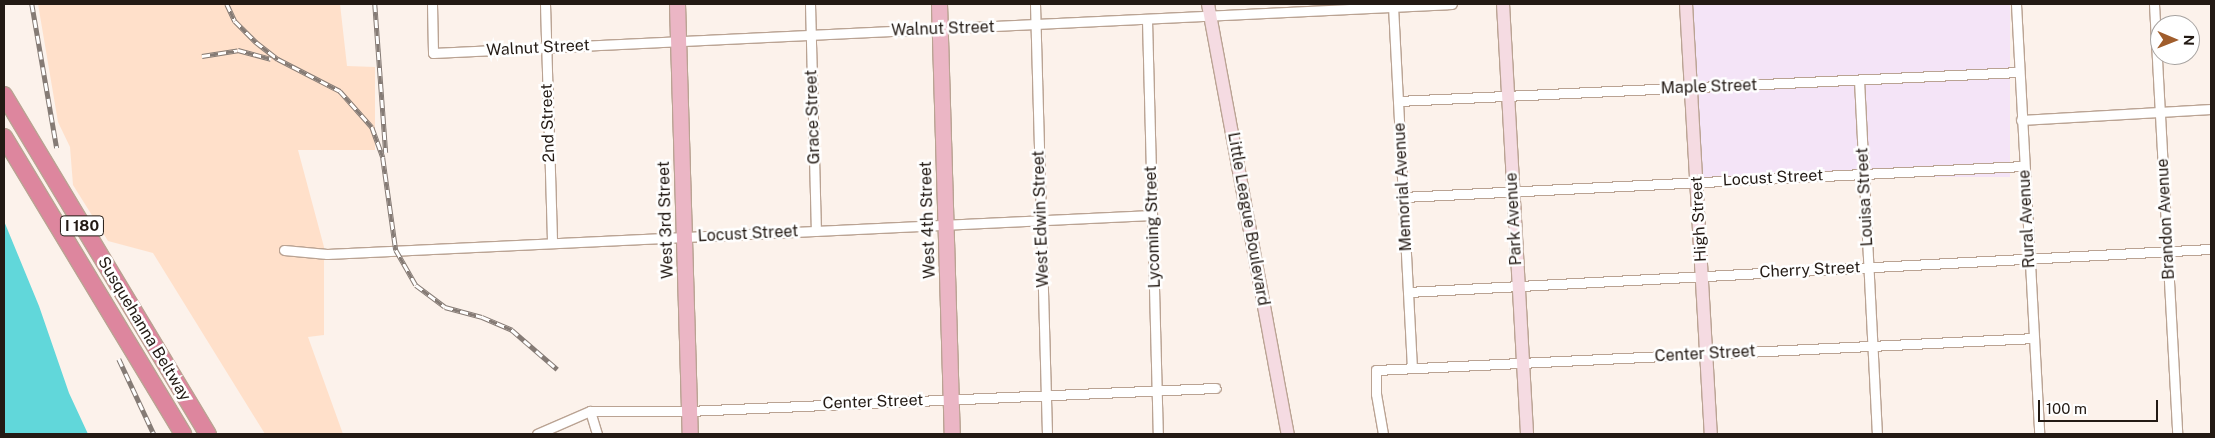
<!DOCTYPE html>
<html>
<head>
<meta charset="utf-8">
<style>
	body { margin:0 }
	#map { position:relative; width:2215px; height:438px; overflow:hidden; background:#fcf2eb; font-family:"Public Sans",sans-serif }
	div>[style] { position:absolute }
	.built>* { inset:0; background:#ffe0ca }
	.medical>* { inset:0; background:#f4e4f7; transform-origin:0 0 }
	.water>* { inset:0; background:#61d7da }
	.roads { filter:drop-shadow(1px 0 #baa393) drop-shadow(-1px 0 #baa393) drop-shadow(0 1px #baa393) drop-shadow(0 -1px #baa393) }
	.street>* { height:9px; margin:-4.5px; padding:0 4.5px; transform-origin:4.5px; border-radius:4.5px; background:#fff }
	.secondary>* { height:12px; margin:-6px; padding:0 6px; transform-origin:6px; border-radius:6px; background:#f5dbe2 }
	.primary>* { height:15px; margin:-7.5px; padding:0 7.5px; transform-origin:7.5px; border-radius:7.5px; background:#ebb6c5 }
	.highway>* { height:16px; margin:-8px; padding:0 8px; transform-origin:8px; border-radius:8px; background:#dd869e }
	.rail>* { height:4.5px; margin-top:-2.25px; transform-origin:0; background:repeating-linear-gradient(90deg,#fff 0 8px,#857b75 0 16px); box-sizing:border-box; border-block:1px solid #857b75 }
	span { translate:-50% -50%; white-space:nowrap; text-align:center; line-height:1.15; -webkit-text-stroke:5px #fff; paint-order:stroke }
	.shield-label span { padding:1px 4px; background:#fff; border:1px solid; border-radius:4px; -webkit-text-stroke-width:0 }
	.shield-label { font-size:15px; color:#231a14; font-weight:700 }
	.street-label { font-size:16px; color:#231a14 }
	.frame { position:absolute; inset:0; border:5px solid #231a14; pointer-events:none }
	.north { position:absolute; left:2150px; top:15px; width:50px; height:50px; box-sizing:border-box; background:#fff; border:1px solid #a7a3a1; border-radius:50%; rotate:91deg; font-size:14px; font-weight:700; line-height:20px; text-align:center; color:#231a14 }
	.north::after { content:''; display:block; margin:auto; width:18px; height:22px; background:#a05d2c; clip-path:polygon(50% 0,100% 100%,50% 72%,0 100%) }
	.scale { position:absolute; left:2038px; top:400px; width:120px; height:22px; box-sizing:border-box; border:2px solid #231a14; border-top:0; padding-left:6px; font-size:15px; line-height:18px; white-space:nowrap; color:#231a14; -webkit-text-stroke:4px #fff; paint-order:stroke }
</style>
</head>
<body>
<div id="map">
	<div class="built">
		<i style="clip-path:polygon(38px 4px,340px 4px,347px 66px,375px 67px,375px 150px,298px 150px,324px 247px,324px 335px,308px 337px,343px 434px,265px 434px,153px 253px,108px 241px,73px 185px,70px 147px,58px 122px)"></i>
	</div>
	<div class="medical">
		<i style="left:1691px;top:4px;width:319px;height:173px"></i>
	</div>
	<div class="water">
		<i style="clip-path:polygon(4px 221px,39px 306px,69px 393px,88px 434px,4px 434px)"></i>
	</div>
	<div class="roads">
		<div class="street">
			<i style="left:432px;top:4px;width:49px;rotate:88.8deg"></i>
			<i style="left:433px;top:53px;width:1020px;rotate:-2.75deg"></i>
			<i style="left:545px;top:4px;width:238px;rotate:88.3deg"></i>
			<i style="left:810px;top:4px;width:227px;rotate:88.5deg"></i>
			<i style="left:1035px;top:4px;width:430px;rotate:88.4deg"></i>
			<i style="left:2016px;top:4px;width:431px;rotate:86.9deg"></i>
			<i style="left:2154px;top:4px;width:431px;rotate:86.9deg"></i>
			<i style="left:1393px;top:6px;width:362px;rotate:87deg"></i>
			<i style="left:1147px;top:20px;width:414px;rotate:88.5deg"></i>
			<i style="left:1859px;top:80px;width:354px;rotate:87.1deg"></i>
			<i style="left:1398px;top:101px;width:622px;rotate:-2.67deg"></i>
			<i style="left:2021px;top:120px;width:190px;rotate:-3.3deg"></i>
			<i style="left:1403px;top:197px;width:622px;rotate:-2.86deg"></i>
			<i style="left:284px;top:250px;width:43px;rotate:5.3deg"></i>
			<i style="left:327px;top:254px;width:826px;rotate:-2.71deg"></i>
			<i style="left:1408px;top:292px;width:804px;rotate:-3.07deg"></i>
			<i style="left:590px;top:411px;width:24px;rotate:73deg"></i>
			<i style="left:537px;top:434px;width:58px;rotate:-23.5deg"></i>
			<i style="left:590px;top:411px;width:98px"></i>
			<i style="left:688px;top:411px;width:528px;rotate:-2.5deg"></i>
			<i style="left:1383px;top:434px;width:41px;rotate:-99.9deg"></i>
			<i style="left:1376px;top:394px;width:24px;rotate:-90deg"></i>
			<i style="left:1376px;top:370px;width:659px;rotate:-2.78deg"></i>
		</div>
		<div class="secondary">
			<i style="left:1208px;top:4px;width:437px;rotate:79.5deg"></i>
			<i style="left:1503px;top:4px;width:431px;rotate:86.8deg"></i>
			<i style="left:1686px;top:4px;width:431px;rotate:86.7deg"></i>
		</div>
		<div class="primary">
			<i style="left:677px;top:4px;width:430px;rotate:88.3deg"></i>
			<i style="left:939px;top:4px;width:430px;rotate:88.3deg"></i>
		</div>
		<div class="highway">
			<i style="left:4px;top:95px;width:396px;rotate:59deg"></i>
			<i style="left:4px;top:137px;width:347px;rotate:58.9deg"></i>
		</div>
	</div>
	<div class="rail">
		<i style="left:32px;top:4px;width:146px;rotate:80.2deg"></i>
		<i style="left:227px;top:4px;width:19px;rotate:65deg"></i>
		<i style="left:235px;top:21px;width:30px;rotate:45deg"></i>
		<i style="left:256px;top:42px;width:28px;rotate:38deg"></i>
		<i style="left:278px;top:59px;width:70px;rotate:27.3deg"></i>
		<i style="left:340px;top:91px;width:48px;rotate:48.4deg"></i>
		<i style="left:372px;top:127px;width:33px;rotate:70deg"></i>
		<i style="left:383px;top:158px;width:93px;rotate:82deg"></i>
		<i style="left:396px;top:250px;width:40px;rotate:60.3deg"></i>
		<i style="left:416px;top:285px;width:36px;rotate:37deg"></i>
		<i style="left:445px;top:307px;width:38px;rotate:15deg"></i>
		<i style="left:482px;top:317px;width:33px;rotate:23deg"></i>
		<i style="left:512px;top:330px;width:60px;rotate:40.9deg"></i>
		<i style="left:375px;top:4px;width:149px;rotate:85.8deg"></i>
		<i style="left:202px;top:56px;width:36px;rotate:-9deg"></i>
		<i style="left:238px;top:50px;width:34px;rotate:15deg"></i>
		<i style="left:119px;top:359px;width:83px;rotate:65deg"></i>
	</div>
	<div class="shield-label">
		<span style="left:82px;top:226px">I 180</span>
	</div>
	<div class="street-label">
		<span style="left:943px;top:29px;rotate:-2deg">Walnut Street</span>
		<span style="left:538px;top:48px;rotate:-3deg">Walnut Street</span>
		<span style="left:1709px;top:87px;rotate:-2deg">Maple Street</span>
		<span style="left:813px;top:117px;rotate:-92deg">Grace Street</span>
		<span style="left:548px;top:123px;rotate:-92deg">2nd Street</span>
		<span style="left:1773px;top:178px;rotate:-3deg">Locust Street</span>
		<span style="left:1403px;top:187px;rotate:-93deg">Memorial Avenue</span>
		<span style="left:1865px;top:197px;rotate:-93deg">Louisa Street</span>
		<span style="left:1041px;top:219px;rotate:-92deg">West Edwin Street</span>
		<span style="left:1248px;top:219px;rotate:80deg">Little League Boulevard</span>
		<span style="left:1514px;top:219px;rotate:-93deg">Park Avenue</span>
		<span style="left:1699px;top:219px;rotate:-93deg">High Street</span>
		<span style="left:2027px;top:219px;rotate:-93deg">Rural Avenue</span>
		<span style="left:2166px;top:219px;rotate:-93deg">Brandon Avenue</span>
		<span style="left:666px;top:220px;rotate:-92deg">West 3rd Street</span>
		<span style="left:928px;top:220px;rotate:-92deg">West 4th Street</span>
		<span style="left:1153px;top:227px;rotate:-92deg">Lycoming Street</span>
		<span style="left:748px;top:234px;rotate:-3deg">Locust Street</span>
		<span style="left:1810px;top:270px;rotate:-3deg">Cherry Street</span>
		<span style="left:144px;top:329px;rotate:59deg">Susquehanna Beltway</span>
		<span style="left:1705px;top:354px;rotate:-3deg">Center Street</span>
		<span style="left:873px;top:402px;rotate:-2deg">Center Street</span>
	</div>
	<div class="frame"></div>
	<div class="north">N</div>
	<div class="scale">100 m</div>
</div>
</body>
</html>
